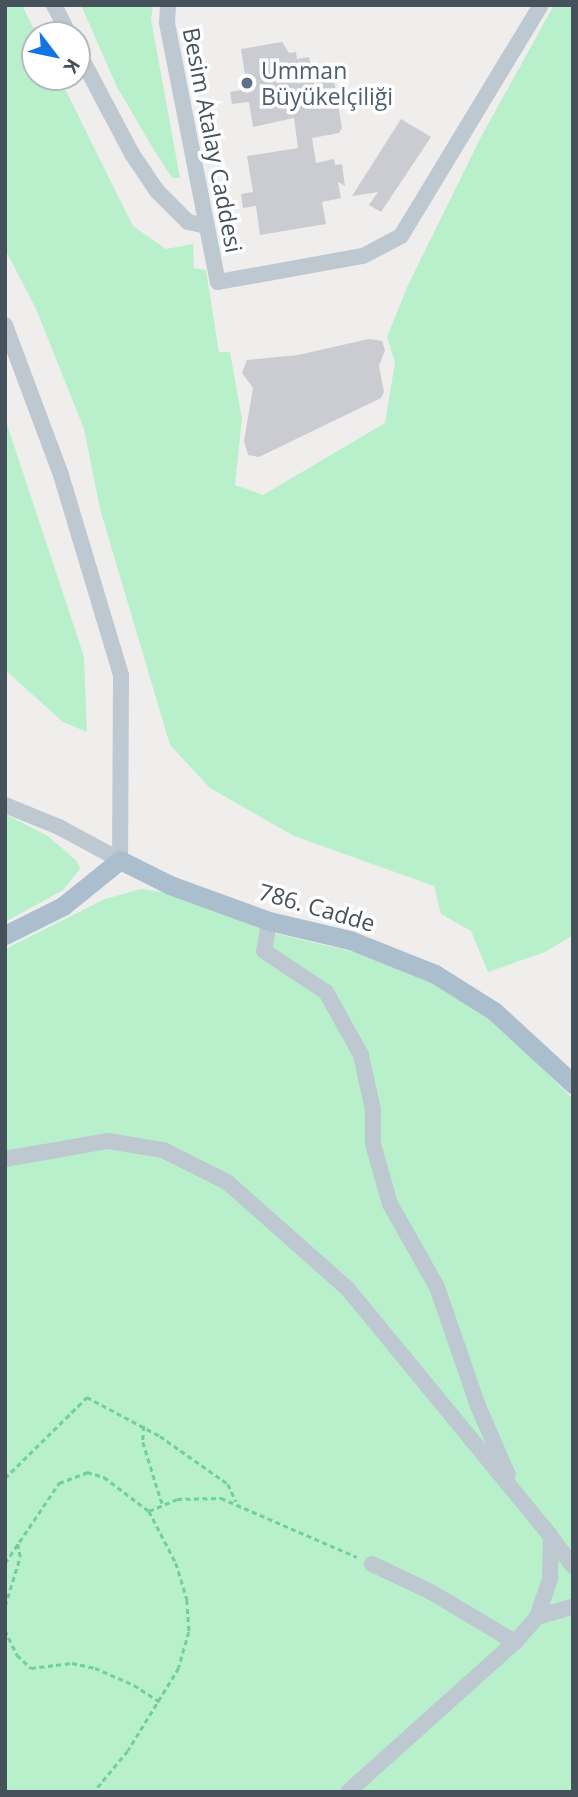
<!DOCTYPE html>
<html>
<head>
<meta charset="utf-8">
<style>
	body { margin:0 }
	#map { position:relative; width:578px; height:1797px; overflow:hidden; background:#f0eded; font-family:"Open Sans",sans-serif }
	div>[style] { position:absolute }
	.green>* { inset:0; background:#b9f0cc }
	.building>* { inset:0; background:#caccd2 }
	.path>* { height:2.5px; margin-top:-1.25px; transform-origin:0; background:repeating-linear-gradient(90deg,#70cf9d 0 5px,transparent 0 8.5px) }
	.minor>* { height:16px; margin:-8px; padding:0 8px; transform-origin:8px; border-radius:8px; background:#bdc8d0 }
	.major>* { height:19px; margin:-9.5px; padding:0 9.5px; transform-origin:9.5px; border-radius:9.5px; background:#abbecd }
	.dots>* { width:19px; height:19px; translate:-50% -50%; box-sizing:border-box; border:4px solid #fff; border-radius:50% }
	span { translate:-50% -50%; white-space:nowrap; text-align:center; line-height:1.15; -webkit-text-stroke:7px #fff; paint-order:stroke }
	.service-label { font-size:23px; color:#4e5e75 }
	.left { translate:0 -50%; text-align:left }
	.street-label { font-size:23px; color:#45515b }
	.frame { position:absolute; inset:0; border:7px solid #45515b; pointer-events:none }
	.north { position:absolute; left:21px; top:21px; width:70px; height:70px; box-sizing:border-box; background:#fff; border:2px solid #b5b9bd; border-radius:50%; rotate:122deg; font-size:19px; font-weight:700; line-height:28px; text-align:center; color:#45515b }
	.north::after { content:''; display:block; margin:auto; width:24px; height:32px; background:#1375e4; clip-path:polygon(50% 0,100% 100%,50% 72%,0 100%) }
</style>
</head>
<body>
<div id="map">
	<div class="green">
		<i style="clip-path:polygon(5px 5px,22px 5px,37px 35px,35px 77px,59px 77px,133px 226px,166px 249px,193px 244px,194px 268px,206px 270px,219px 352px,230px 352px,242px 419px,235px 485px,263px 495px,385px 423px,395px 362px,387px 337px,407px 287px,482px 135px,554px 5px,573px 5px,573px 935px,545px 952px,488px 972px,471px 931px,441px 914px,434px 886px,294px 836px,210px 788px,170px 745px,100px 509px,84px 429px,36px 309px,5px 249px)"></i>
		<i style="clip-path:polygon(81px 5px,153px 5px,151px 19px,180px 178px,172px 178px,154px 150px,117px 87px)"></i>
		<i style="clip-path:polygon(5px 418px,84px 657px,87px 732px,63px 722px,5px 670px)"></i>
		<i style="clip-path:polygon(5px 814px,48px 836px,77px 861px,80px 869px,63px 890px,5px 922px)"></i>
		<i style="clip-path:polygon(141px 889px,174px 894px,273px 933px,354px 952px,439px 985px,462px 997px,512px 1038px,573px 1099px,573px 1792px,5px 1792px,5px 949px,105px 899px)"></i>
	</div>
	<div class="building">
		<i style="clip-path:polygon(282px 42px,289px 53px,296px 52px,297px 59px,309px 57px,311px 66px,320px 65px,324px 75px,333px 74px,342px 128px,339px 133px,312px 138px,316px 163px,334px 159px,335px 165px,342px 164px,345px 186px,338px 182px,341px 198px,322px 202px,326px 224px,260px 235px,256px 206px,243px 208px,241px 194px,253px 192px,247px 156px,298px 148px,294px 118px,253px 127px,249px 102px,232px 104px,230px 92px,247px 89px,241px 49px)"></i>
		<i style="clip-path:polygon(401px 119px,431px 137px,381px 212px,369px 205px,378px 192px,352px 196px)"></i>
		<i style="clip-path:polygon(369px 339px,382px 341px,385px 350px,379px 366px,384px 392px,381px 398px,259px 457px,248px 455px,244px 441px,253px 388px,242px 373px,247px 360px,298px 355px)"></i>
	</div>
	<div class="path">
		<i style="left:144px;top:1426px;width:16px;rotate:94deg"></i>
		<i style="left:143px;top:1442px;width:64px;rotate:72.7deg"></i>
		<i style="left:5px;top:1478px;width:115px;rotate:-44.6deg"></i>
		<i style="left:87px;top:1397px;width:83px;rotate:28.1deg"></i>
		<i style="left:160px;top:1436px;width:83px;rotate:35.2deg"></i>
		<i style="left:228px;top:1484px;width:19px;rotate:65deg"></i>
		<i style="left:149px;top:1511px;width:30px;rotate:-23deg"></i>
		<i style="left:177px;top:1499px;width:44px;rotate:-1.3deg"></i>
		<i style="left:221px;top:1498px;width:148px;rotate:23.5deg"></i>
		<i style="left:5px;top:1563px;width:97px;rotate:-56deg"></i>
		<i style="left:59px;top:1483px;width:30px;rotate:-21deg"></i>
		<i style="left:87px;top:1472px;width:18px;rotate:16deg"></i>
		<i style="left:104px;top:1477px;width:56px;rotate:37.1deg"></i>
		<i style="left:149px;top:1511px;width:59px;rotate:62.6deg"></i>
		<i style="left:176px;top:1563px;width:39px;rotate:73deg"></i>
		<i style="left:187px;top:1600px;width:32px;rotate:86deg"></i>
		<i style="left:189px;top:1632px;width:37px;rotate:106deg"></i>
		<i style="left:179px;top:1668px;width:97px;rotate:121.6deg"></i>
		<i style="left:128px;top:1751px;width:53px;rotate:129.7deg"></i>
		<i style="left:5px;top:1606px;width:51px;rotate:-73deg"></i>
		<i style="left:20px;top:1557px;width:16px;rotate:-101deg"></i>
		<i style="left:5px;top:1630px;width:28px;rotate:64deg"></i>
		<i style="left:17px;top:1655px;width:19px;rotate:43deg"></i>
		<i style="left:31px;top:1668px;width:41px;rotate:-7deg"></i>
		<i style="left:72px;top:1663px;width:24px;rotate:12deg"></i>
		<i style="left:95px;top:1668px;width:43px;rotate:23.6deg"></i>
		<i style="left:134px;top:1685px;width:31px;rotate:33deg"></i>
	</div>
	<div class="minor">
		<i style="left:54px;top:5px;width:34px;rotate:63deg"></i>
		<i style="left:168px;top:5px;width:18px;rotate:93deg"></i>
		<i style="left:167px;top:23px;width:264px;rotate:78.9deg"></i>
		<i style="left:218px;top:282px;width:147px;rotate:-10.2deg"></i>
		<i style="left:363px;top:256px;width:43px;rotate:-27.8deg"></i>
		<i style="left:401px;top:236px;width:270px;rotate:-58.8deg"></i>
		<i style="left:77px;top:50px;width:118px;rotate:62.1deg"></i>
		<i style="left:132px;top:154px;width:45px;rotate:56deg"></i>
		<i style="left:157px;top:191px;width:44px;rotate:45deg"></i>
		<i style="left:188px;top:222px;width:19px;rotate:12deg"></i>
		<i style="left:5px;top:325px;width:160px;rotate:69.5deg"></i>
		<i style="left:61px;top:475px;width:209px;rotate:73.3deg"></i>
		<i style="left:121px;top:675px;width:185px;rotate:90.3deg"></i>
		<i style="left:5px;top:805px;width:58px;rotate:22.2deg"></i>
		<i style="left:59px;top:827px;width:69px;rotate:28.4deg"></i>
		<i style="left:269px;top:921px;width:30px;rotate:99deg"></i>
		<i style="left:264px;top:951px;width:74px;rotate:33.5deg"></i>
		<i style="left:326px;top:992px;width:72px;rotate:60.9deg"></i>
		<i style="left:361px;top:1055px;width:56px;rotate:77.7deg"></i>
		<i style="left:373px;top:1110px;width:34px;rotate:90deg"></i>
		<i style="left:373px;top:1144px;width:62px;rotate:74.2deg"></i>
		<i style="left:390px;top:1204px;width:95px;rotate:60.5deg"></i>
		<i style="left:437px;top:1287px;width:126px;rotate:71deg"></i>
		<i style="left:478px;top:1406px;width:75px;rotate:66.5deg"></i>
		<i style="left:5px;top:1159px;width:105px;rotate:-9.9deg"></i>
		<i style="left:108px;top:1141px;width:56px;rotate:9.3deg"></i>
		<i style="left:163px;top:1150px;width:72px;rotate:26.6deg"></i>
		<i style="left:227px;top:1182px;width:160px;rotate:41.5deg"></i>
		<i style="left:347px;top:1288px;width:321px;rotate:50.6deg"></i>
		<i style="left:551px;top:1536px;width:43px;rotate:91.3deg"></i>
		<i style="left:550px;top:1579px;width:40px;rotate:108.9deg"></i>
		<i style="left:537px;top:1617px;width:33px;rotate:131deg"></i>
		<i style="left:515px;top:1642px;width:224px;rotate:138.1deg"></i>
		<i style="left:551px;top:1537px;width:36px;rotate:53deg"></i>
		<i style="left:372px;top:1564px;width:65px;rotate:25.4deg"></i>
		<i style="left:431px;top:1592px;width:98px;rotate:30.8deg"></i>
		<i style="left:537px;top:1617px;width:37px;rotate:-16deg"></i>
	</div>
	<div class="major">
		<i style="left:5px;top:935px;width:65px;rotate:-26.6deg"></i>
		<i style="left:63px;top:906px;width:73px;rotate:-38.9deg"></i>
		<i style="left:120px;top:860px;width:56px;rotate:26.6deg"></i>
		<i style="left:170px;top:885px;width:105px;rotate:20deg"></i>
		<i style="left:269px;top:921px;width:83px;rotate:13.2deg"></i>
		<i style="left:350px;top:940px;width:92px;rotate:21.8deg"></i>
		<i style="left:435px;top:974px;width:70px;rotate:32.1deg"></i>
		<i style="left:494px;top:1011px;width:108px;rotate:42.7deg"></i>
	</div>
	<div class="dots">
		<i style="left:247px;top:83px;background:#5c6f8a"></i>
	</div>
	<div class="service-label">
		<span class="left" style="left:261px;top:83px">Umman<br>Büyükelçiliği</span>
	</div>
	<div class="street-label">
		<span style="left:213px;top:140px;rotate:79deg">Besim Atalay Caddesi</span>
		<span style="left:317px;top:907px;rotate:16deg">786. Cadde</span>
	</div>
	<div class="frame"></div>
	<div class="north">K</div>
</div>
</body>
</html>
